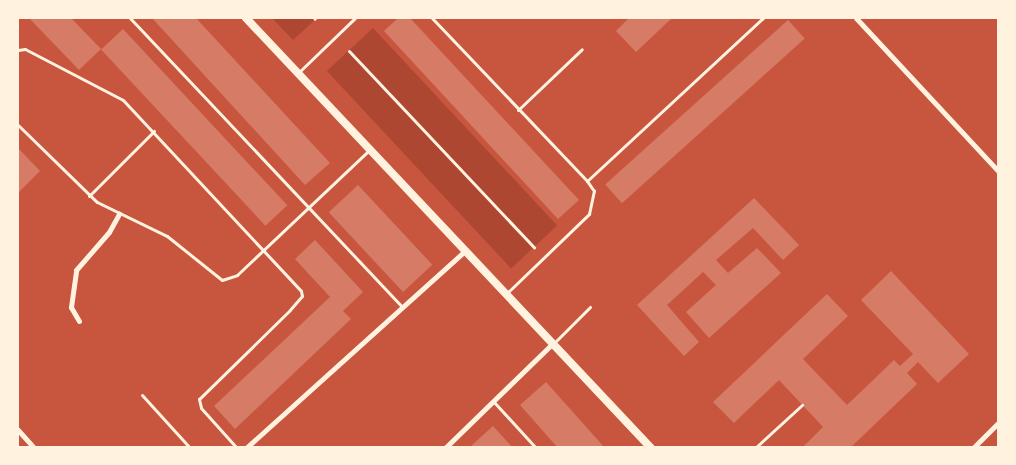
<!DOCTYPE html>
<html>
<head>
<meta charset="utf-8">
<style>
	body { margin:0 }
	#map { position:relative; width:1016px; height:465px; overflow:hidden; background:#c8553d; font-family:Helvetica,sans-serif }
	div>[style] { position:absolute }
	.green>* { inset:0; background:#ae4732; transform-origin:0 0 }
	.building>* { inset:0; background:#d67c66; transform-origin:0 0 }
	.path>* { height:3px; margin:-1.5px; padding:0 1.5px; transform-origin:1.5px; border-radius:1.5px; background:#fff3e0 }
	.service>* { height:3px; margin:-1.5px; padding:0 1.5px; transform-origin:1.5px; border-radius:1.5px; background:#fff3e0 }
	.minor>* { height:5px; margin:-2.5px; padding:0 2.5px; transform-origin:2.5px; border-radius:2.5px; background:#fff3e0 }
	.tertiary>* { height:8px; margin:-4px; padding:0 4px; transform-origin:4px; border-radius:4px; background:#fff3e0 }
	span { translate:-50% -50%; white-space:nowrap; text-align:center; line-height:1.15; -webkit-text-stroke:5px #fff3e0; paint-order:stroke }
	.frame { position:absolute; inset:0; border:19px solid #fff3e0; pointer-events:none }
</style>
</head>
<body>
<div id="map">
	<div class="green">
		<i style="clip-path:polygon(272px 18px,317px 18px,293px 40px)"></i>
		<i style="left:373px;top:28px;width:270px;height:63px;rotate:47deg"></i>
	</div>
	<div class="building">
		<i style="clip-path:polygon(29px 18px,71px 18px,101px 49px,79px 70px)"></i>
		<i style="clip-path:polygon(152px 18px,196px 18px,330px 163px,305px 185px)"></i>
		<i style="clip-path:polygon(398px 18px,410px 18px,579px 200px,558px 219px,384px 31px)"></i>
		<i style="clip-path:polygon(629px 18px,672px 18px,636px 52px,616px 31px)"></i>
		<i style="left:788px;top:20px;width:25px;height:246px;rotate:48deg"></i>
		<i style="left:123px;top:29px;width:241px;height:30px;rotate:47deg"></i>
		<i style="clip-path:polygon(18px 148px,40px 171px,18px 193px)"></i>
		<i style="left:358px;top:185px;width:109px;height:40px;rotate:47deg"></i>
		<i style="clip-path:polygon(754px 198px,799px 245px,783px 260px,753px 228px,716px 260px,728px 273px,757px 248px,781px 273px,709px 338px,686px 312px,716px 285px,703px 272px,667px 305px,699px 342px,684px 356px,637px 305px)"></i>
		<i style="clip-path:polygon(315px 240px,363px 292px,343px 311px,351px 319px,235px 429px,214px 406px,330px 297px,295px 259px)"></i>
		<i style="clip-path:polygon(891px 271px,969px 354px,938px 383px,918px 362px,907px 373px,917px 384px,850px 448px,802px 448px,823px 427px,779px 380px,734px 423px,713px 402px,827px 294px,848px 316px,803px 359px,847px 405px,894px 360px,900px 366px,913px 354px,861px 300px)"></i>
		<i style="clip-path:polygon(546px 382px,605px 448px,558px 448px,520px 405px)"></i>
		<i style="clip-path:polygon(493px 426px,513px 448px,472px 448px,471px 446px)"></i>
	</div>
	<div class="path">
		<i style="left:314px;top:18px;width:1px;rotate:45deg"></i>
		<i style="left:349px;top:51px;width:270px;rotate:46.7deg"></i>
		<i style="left:755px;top:448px;width:64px;rotate:-42.5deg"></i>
	</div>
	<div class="service">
		<i style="left:130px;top:18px;width:397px;rotate:46.7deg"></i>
		<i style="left:432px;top:18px;width:225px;rotate:46.4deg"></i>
		<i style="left:18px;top:50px;width:7px;rotate:-8deg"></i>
		<i style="left:25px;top:49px;width:110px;rotate:27.5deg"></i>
		<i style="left:123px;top:100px;width:261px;rotate:47deg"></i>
		<i style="left:301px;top:291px;width:5px;rotate:79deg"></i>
		<i style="left:302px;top:296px;width:18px;rotate:131deg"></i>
		<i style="left:290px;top:310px;width:127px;rotate:135.6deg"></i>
		<i style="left:199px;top:399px;width:9px;rotate:77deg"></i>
		<i style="left:201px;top:408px;width:54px;rotate:48deg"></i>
		<i style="left:299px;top:72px;width:78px;rotate:-44deg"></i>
		<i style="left:518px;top:110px;width:88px;rotate:-43.6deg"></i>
		<i style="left:18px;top:125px;width:110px;rotate:44.3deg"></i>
		<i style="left:97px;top:202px;width:78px;rotate:25.9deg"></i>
		<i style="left:167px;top:236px;width:70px;rotate:38.7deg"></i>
		<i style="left:222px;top:280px;width:16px;rotate:-18deg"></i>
		<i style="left:237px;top:275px;width:180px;rotate:-43.4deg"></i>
		<i style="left:89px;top:196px;width:92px;rotate:-45deg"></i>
		<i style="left:507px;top:293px;width:114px;rotate:-43.9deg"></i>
		<i style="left:589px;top:214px;width:24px;rotate:-78deg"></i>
		<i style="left:594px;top:191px;width:12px;rotate:-125deg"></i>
		<i style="left:587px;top:181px;width:240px;rotate:-42.8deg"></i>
		<i style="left:554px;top:343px;width:51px;rotate:-45deg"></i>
		<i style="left:142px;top:395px;width:72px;rotate:47.8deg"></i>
		<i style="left:493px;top:401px;width:64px;rotate:47.5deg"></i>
	</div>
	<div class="minor">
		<i style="left:856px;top:18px;width:209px;rotate:47.1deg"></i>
		<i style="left:79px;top:321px;width:16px;rotate:-120deg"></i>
		<i style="left:71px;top:307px;width:37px;rotate:-82deg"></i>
		<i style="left:76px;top:270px;width:50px;rotate:-49deg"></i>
		<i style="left:109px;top:232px;width:21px;rotate:-61deg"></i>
		<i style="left:18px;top:430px;width:24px;rotate:48deg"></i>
		<i style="left:246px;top:448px;width:296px;rotate:-42deg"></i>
		<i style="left:445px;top:448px;width:151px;rotate:-44.2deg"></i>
		<i style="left:973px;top:448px;width:35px;rotate:-45deg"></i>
	</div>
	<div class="tertiary">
		<i style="left:246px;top:18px;width:591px;rotate:46.71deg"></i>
	</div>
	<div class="frame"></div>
</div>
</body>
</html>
